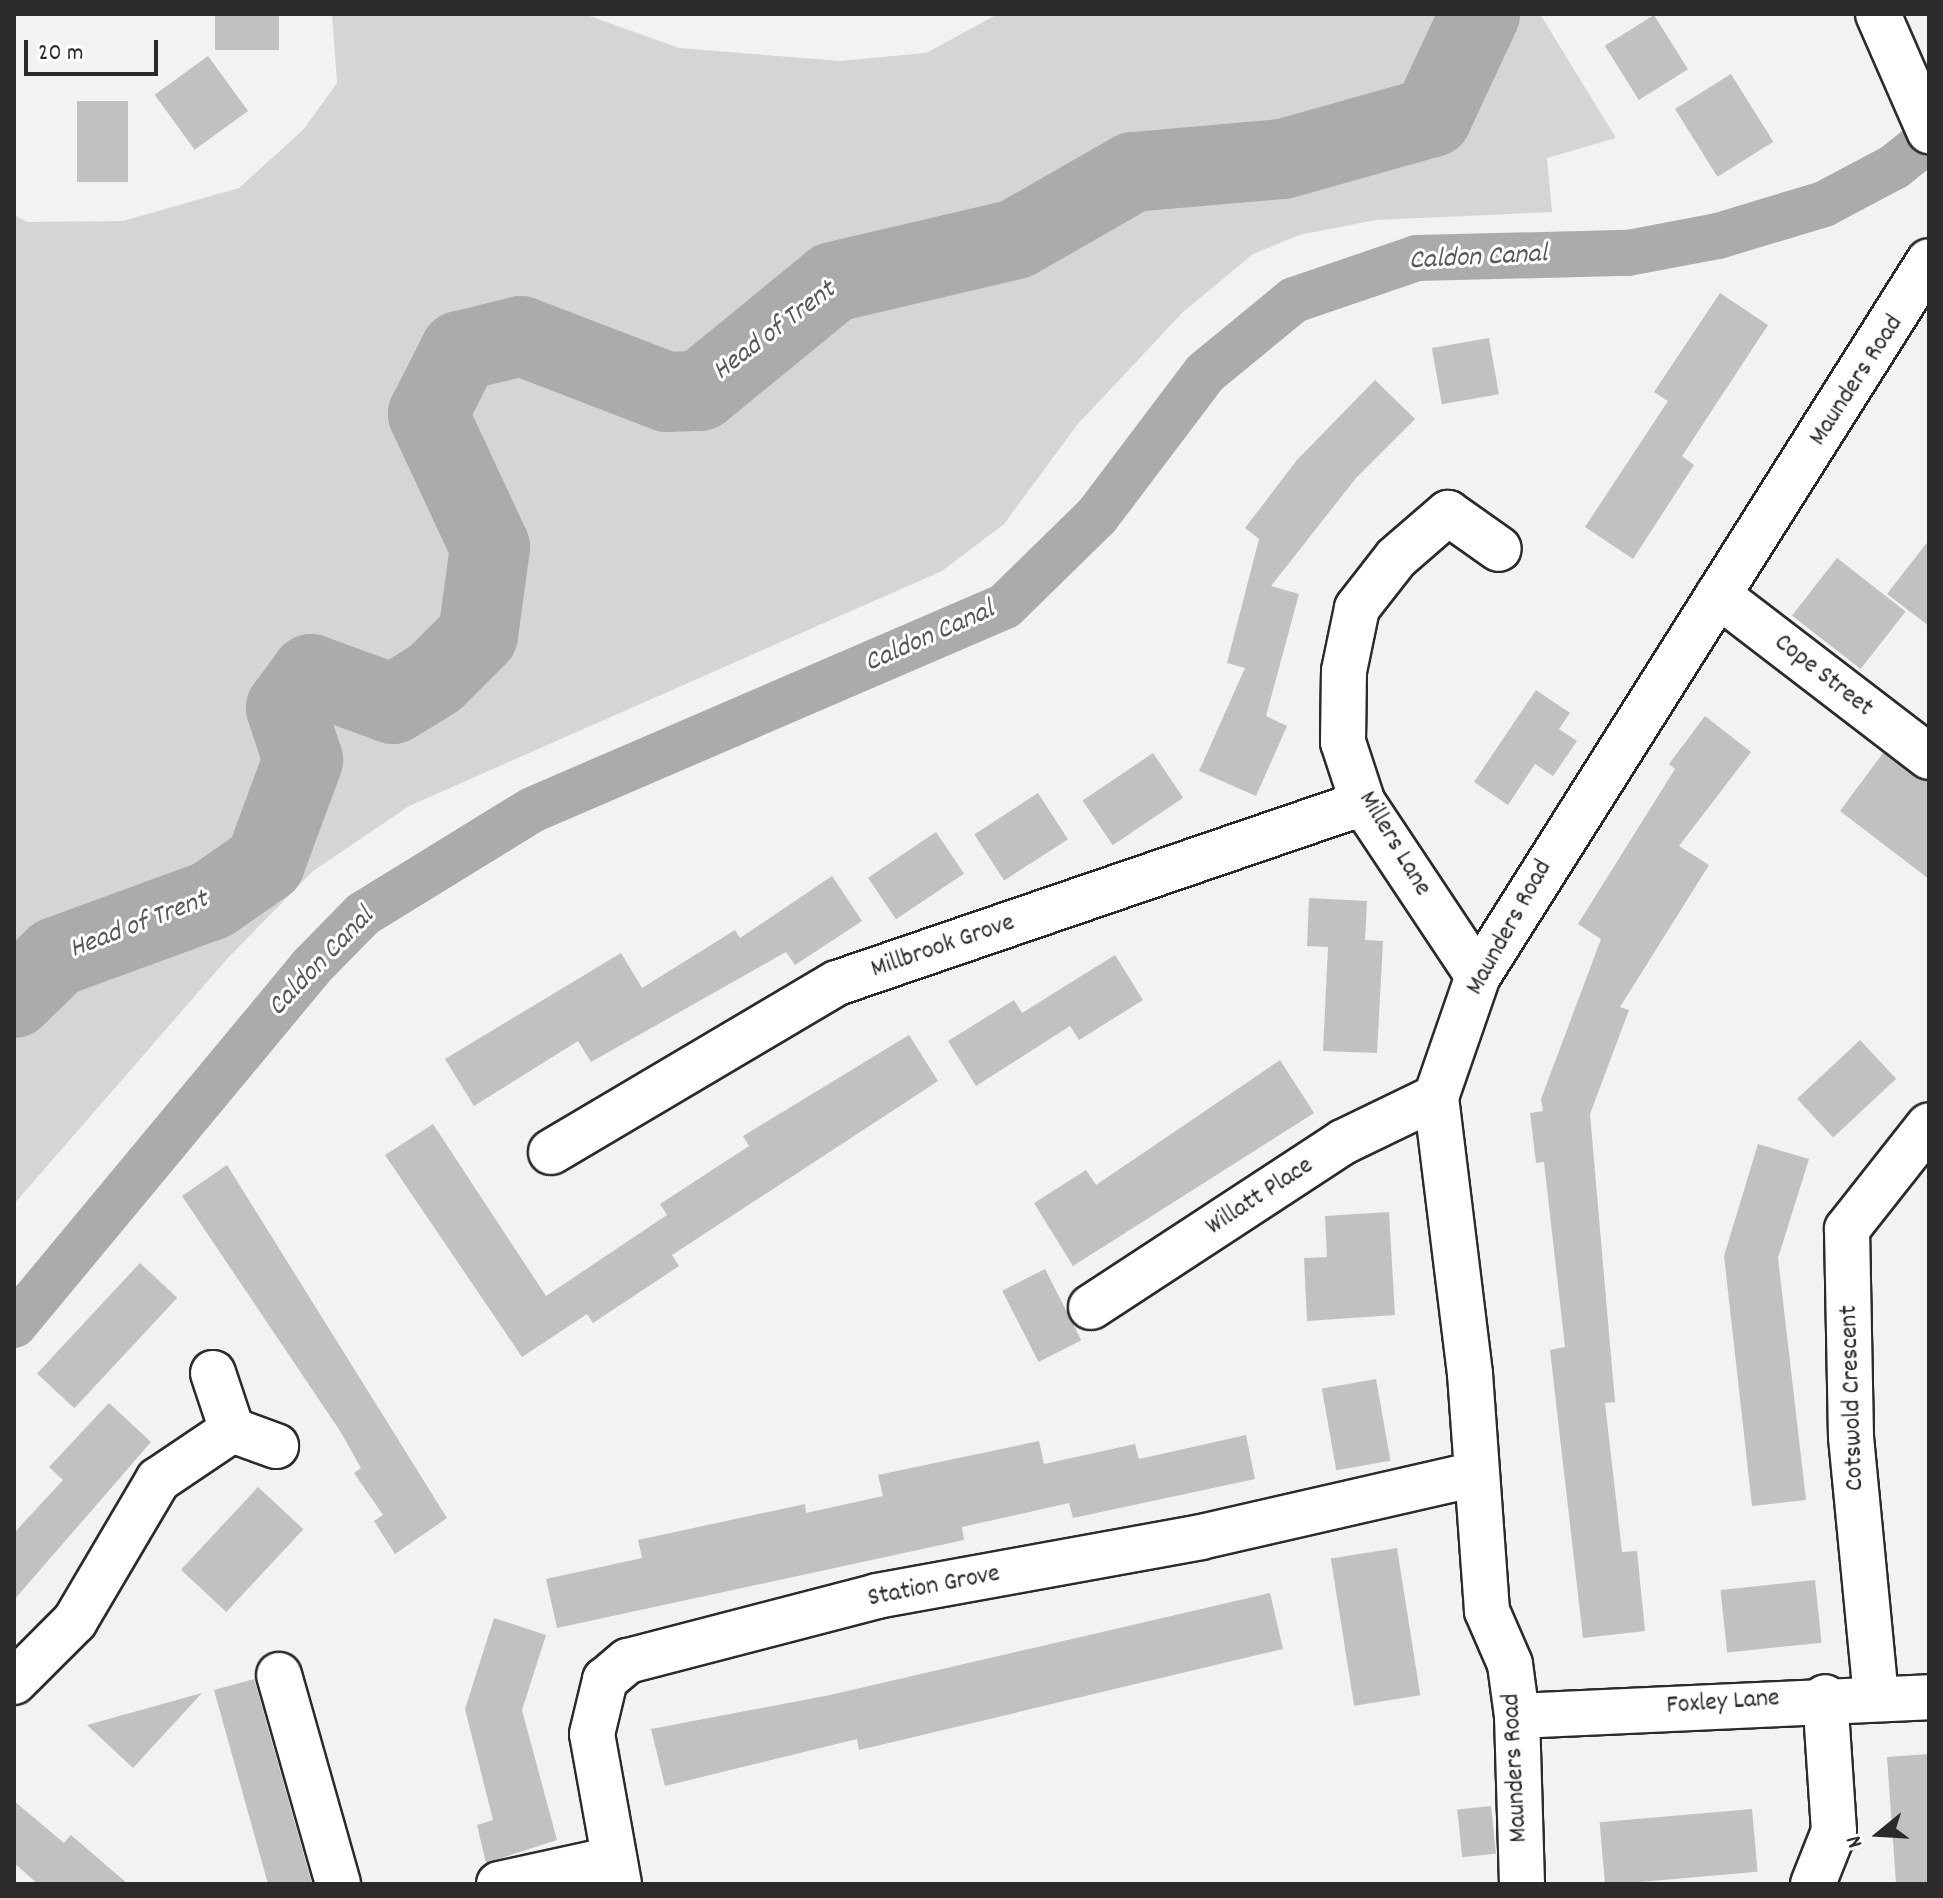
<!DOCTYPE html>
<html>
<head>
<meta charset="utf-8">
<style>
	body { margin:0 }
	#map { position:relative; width:1943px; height:1898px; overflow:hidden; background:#f2f2f2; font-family:Dekko,sans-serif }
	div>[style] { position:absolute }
	.green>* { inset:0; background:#d5d5d5 }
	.canal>* { height:46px; margin:-23px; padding:0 23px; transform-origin:23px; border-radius:23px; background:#ababab }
	.river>* { height:80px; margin:-40px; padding:0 40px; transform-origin:40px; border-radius:40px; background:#ababab }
	.building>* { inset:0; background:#c1c1c1; transform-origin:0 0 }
	.roads { filter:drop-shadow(2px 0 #2b2b2b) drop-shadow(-2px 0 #2b2b2b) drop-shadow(0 2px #2b2b2b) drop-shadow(0 -2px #2b2b2b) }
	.minor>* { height:44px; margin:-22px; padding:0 22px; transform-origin:22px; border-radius:22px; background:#fff }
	span { translate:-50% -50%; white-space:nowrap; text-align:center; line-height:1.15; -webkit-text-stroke:6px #fff; paint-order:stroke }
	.street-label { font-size:26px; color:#2b2b2b }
	.water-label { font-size:28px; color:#585858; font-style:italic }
	.frame { position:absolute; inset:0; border:16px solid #2b2b2b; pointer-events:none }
	.north { position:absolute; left:1839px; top:1794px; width:80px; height:80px; -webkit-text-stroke:6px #fff; paint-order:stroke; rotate:252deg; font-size:22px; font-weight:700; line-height:32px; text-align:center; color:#2b2b2b }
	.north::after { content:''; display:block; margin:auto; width:28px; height:36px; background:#2b2b2b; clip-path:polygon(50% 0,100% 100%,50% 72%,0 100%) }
	.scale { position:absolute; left:24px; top:40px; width:134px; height:36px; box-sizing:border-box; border:4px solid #2b2b2b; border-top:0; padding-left:10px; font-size:24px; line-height:28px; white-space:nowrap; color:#2b2b2b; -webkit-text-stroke:6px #fff; paint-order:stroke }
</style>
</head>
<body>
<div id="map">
	<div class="green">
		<i style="clip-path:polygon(332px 14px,584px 14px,679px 48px,840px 61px,926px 53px,998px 14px,1540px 14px,1616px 138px,1547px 158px,1552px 212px,1376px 220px,1299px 235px,1253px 254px,1183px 312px,1077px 425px,1004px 524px,942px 571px,409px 806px,313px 871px,227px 959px,14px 1204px,14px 215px,27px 222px,123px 221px,239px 188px,304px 129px,337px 83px)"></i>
	</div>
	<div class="canal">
		<i style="left:14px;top:1325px;width:465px;rotate:-50.3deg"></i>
		<i style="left:311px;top:967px;width:74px;rotate:-45.5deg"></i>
		<i style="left:363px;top:914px;width:198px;rotate:-31.6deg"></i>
		<i style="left:532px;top:810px;width:515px;rotate:-23.33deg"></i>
		<i style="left:1005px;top:606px;width:129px;rotate:-44.4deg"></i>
		<i style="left:1097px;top:516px;width:179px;rotate:-52.9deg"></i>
		<i style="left:1205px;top:373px;width:115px;rotate:-39.4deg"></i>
		<i style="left:1294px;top:300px;width:130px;rotate:-18.9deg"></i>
		<i style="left:1417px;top:258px;width:211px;rotate:-1.4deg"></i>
		<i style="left:1628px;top:253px;width:92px;rotate:-10.7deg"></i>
		<i style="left:1718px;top:236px;width:111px;rotate:-16.8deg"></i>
		<i style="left:1824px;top:204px;width:79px;rotate:-27.9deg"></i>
		<i style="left:1894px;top:167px;width:45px;rotate:-38.7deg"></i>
	</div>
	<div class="river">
		<i style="left:14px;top:998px;width:59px;rotate:-44.3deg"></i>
		<i style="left:56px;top:957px;width:166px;rotate:-20.1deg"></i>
		<i style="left:212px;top:900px;width:65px;rotate:-34.9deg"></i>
		<i style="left:265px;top:863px;width:110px;rotate:-69.7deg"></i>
		<i style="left:303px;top:760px;width:55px;rotate:-108.1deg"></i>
		<i style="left:286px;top:708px;width:42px;rotate:-53.7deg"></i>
		<i style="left:311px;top:674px;width:87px;rotate:20.1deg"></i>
		<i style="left:393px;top:704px;width:49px;rotate:-31.8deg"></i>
		<i style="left:435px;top:678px;width:61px;rotate:-45deg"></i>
		<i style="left:478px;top:635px;width:89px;rotate:-82.2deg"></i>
		<i style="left:490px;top:547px;width:147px;rotate:-115deg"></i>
		<i style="left:428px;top:414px;width:71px;rotate:-63.1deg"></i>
		<i style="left:460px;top:351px;width:63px;rotate:-13.8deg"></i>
		<i style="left:521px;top:336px;width:156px;rotate:21deg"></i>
		<i style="left:667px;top:392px;width:33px;rotate:-2deg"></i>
		<i style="left:700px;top:391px;width:172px;rotate:-39.3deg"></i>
		<i style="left:833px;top:282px;width:188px;rotate:-13.2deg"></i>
		<i style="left:1016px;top:239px;width:135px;rotate:-29.8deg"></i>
		<i style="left:1133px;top:172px;width:151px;rotate:-5deg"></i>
		<i style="left:1283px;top:159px;width:155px;rotate:-15.7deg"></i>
		<i style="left:1432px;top:117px;width:114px;rotate:-65deg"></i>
	</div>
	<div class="building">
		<i style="left:215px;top:14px;width:64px;height:36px"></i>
		<i style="left:1654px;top:15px;width:64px;height:58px;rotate:58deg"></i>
		<i style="left:208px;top:56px;width:68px;height:66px;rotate:54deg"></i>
		<i style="left:1731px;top:74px;width:80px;height:66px;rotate:58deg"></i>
		<i style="left:77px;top:101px;width:51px;height:81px"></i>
		<i style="clip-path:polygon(1720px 293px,1768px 325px,1682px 456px,1694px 465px,1633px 559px,1585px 527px,1668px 401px,1654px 392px)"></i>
		<i style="left:1489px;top:338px;width:57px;height:58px;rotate:80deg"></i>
		<i style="clip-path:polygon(1375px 380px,1415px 419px,1356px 478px,1271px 586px,1299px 594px,1266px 716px,1287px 726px,1256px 796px,1199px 771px,1245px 668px,1227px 663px,1259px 539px,1245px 528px,1297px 460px)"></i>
		<i style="clip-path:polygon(1929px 540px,1929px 626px,1887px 594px)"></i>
		<i style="left:1837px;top:558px;width:87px;height:73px;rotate:38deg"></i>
		<i style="clip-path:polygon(1536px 690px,1570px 713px,1559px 729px,1577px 741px,1553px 776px,1535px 764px,1508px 805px,1474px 782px)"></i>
		<i style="clip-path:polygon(1705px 716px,1751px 752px,1679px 846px,1709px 865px,1620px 1007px,1629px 1010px,1590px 1114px,1615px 1402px,1605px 1403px,1622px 1552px,1637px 1551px,1645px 1631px,1583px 1638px,1550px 1350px,1565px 1347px,1544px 1162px,1536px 1163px,1530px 1113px,1543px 1111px,1541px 1099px,1601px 939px,1578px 924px,1675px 769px,1669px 764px)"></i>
		<i style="left:1153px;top:753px;width:54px;height:85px;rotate:56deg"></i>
		<i style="clip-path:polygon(1883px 753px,1929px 781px,1929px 879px,1840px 811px)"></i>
		<i style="left:1038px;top:793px;width:55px;height:76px;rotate:57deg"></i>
		<i style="left:936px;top:832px;width:50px;height:82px;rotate:56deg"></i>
		<i style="clip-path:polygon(832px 876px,862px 921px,795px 965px,786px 952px,591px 1062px,578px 1041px,474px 1106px,445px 1059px,621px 953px,642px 988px,735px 930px,740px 938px)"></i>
		<i style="clip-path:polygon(1309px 898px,1367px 901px,1365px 940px,1383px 941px,1377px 1053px,1323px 1051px,1328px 947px,1307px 946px)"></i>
		<i style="clip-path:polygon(1115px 955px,1143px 1000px,1079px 1040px,1070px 1026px,976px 1086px,948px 1041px,1014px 1000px,1022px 1013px)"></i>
		<i style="clip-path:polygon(909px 1035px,938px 1081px,672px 1255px,679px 1266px,593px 1323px,587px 1314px,522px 1357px,385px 1155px,433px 1124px,546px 1296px,667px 1215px,660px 1204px,749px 1146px,743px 1136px)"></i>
		<i style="left:1860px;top:1040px;width:53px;height:86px;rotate:47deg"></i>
		<i style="clip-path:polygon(1280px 1060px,1314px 1113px,1073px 1266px,1034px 1203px,1086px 1170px,1096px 1185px)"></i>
		<i style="clip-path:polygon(1758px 1144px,1809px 1159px,1778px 1258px,1806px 1500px,1752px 1506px,1724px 1256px)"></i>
		<i style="clip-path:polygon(227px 1165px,447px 1518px,395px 1554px,374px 1521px,383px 1515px,354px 1473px,361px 1468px,340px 1431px,182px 1196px)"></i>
		<i style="clip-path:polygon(1389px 1212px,1395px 1315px,1307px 1321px,1304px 1258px,1327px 1257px,1325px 1216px)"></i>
		<i style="left:140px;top:1263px;width:51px;height:151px;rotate:43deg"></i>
		<i style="left:1045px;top:1269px;width:80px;height:48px;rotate:63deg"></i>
		<i style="left:1376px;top:1379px;width:83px;height:55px;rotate:80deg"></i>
		<i style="clip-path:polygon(109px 1403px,151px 1442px,14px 1600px,14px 1533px,63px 1480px,49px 1467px)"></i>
		<i style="clip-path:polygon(1246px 1435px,1255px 1479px,1073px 1518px,1069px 1503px,962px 1527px,964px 1540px,557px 1628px,546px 1579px,642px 1558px,638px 1540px,805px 1504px,806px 1513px,883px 1496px,878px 1475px,1039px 1441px,1044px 1464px,1135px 1444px,1139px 1459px)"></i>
		<i style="left:258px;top:1487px;width:62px;height:113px;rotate:43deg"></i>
		<i style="left:1397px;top:1548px;width:149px;height:67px;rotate:81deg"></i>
		<i style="left:1815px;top:1580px;width:63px;height:95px;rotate:84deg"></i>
		<i style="clip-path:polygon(1270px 1593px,1283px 1649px,859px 1750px,857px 1739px,665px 1786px,651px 1729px,830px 1695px)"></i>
		<i style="clip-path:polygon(494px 1618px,546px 1635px,522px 1710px,557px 1840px,486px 1863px,477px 1825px,493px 1820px,465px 1709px)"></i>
		<i style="clip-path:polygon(254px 1679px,255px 1682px,312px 1884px,268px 1884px,214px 1690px)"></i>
		<i style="clip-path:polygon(202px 1693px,133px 1768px,87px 1725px)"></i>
		<i style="clip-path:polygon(1929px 1754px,1929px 1884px,1896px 1884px,1887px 1757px)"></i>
		<i style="clip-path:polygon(14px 1801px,64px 1843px,71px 1835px,128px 1884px,38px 1884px,14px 1863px)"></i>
		<i style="left:1491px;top:1806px;width:48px;height:34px;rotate:84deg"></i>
		<i style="left:1752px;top:1809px;width:63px;height:153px;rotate:85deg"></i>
	</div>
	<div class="roads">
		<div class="minor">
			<i style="left:1878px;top:14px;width:128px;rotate:66.4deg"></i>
			<i style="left:1718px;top:595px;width:266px;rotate:37.5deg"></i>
			<i style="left:1478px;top:976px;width:208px;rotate:-123.6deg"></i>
			<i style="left:1363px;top:803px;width:64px;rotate:-108.2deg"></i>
			<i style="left:1343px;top:742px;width:71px;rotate:-89.2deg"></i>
			<i style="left:1344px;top:671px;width:64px;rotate:-78.3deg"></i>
			<i style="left:1357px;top:608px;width:63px;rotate:-52deg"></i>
			<i style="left:1396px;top:558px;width:69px;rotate:-40.9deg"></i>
			<i style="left:1448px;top:513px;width:62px;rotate:35.2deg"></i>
			<i style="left:551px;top:1152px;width:332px;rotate:-30.6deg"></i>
			<i style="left:837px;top:983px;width:556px;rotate:-18.89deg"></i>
			<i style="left:1091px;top:1307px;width:301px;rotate:-33.2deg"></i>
			<i style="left:1343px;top:1142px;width:103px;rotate:-25.8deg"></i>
			<i style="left:213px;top:1373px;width:60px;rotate:71.6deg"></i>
			<i style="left:232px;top:1430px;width:47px;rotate:20deg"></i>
			<i style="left:279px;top:1675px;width:217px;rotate:74.2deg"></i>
			<i style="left:14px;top:1682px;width:86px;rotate:-45deg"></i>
			<i style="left:75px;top:1621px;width:164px;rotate:-59.5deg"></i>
			<i style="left:158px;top:1480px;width:89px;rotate:-34deg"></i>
			<i style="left:1876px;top:1697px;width:261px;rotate:-95.5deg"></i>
			<i style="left:1851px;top:1437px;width:208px;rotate:-91.1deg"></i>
			<i style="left:1847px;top:1229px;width:132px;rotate:-51.7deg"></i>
			<i style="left:1517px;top:1716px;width:412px;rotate:-2.6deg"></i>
			<i style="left:499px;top:1884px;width:118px;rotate:-12.3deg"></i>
			<i style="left:619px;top:1884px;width:152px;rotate:-100.2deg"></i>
			<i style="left:592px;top:1734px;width:56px;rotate:-76.5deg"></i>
			<i style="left:605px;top:1680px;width:30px;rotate:-40deg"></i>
			<i style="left:628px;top:1661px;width:257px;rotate:-14.6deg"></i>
			<i style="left:877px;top:1596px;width:329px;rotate:-10.3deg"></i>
			<i style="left:1201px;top:1537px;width:282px;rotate:-12.9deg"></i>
			<i style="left:1522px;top:1884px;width:168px;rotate:-91.7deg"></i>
			<i style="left:1517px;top:1716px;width:52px;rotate:-97.7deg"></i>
			<i style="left:1510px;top:1664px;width:58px;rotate:-113.5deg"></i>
			<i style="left:1487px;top:1611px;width:238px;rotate:-94.1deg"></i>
			<i style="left:1470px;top:1374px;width:279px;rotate:-97deg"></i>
			<i style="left:1436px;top:1097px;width:128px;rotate:-70.9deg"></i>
			<i style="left:1478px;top:976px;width:845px;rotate:-57.76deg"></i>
			<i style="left:1813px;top:1884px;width:57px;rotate:-68.4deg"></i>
			<i style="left:1834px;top:1831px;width:134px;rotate:-93.8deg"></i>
		</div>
	</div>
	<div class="street-label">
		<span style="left:1857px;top:381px;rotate:-57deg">Maunders Road</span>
		<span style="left:1823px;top:676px;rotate:38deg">Cope Street</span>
		<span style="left:1394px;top:844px;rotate:59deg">Millers Lane</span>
		<span style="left:1510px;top:928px;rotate:-61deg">Maunders Road</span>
		<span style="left:943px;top:947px;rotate:-19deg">Millbrook Grove</span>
		<span style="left:1260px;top:1197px;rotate:-33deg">Willatt Place</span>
		<span style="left:1853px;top:1398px;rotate:-92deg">Cotswold Crescent</span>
		<span style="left:934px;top:1587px;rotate:-11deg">Station Grove</span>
		<span style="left:1723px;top:1703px;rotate:-4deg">Foxley Lane</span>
		<span style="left:1516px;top:1768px;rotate:-93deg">Maunders Road</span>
	</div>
	<div class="water-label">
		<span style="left:1478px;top:259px;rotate:-3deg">Caldon Canal</span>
		<span style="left:775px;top:332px;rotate:-37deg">Head of Trent</span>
		<span style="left:930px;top:638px;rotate:-24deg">Caldon Canal</span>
		<span style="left:139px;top:926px;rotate:-21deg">Head of Trent</span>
		<span style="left:322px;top:963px;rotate:-46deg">Caldon Canal</span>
	</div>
	<div class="frame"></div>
	<div class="north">N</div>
	<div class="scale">20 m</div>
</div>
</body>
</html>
